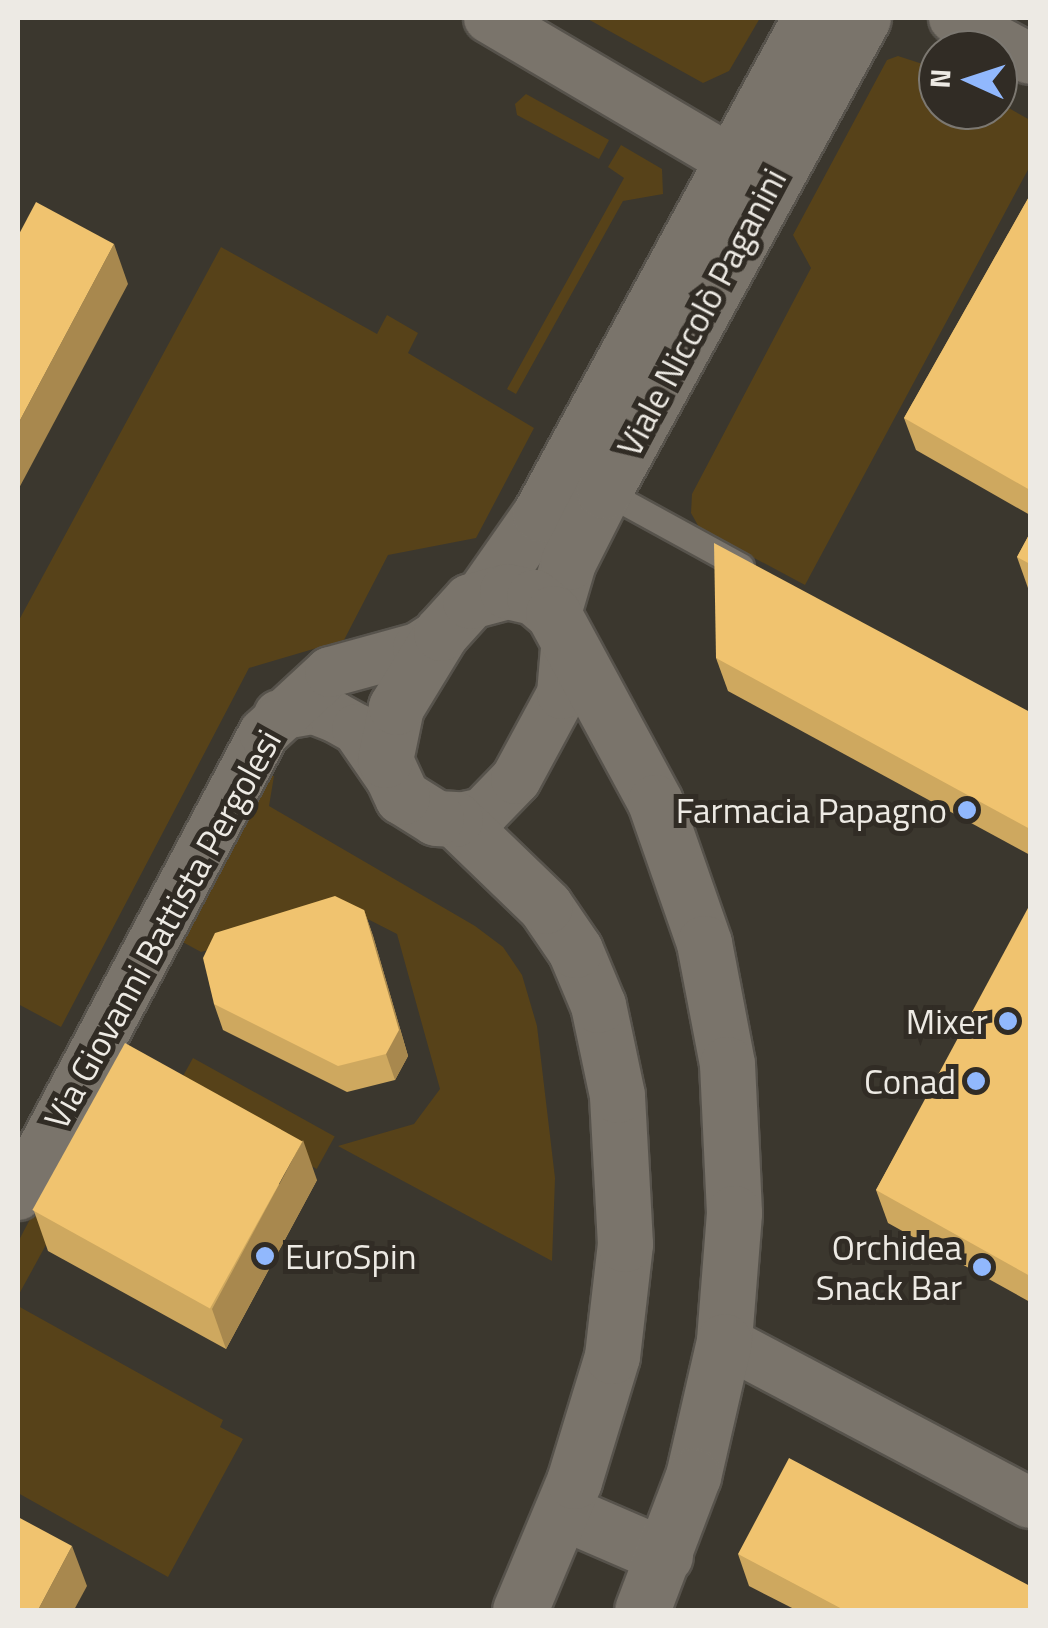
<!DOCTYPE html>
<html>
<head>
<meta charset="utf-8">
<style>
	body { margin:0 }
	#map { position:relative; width:1048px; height:1628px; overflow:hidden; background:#3b372e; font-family:"Titillium Web",sans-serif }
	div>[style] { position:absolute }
	.green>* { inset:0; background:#574219; transform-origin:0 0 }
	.roads { filter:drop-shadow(2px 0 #57534c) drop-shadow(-2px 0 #57534c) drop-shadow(0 2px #57534c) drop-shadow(0 -2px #57534c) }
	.service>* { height:25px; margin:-12.5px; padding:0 12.5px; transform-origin:12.5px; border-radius:12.5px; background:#7a746b }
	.minor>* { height:50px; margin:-25px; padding:0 25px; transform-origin:25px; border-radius:25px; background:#7a746b }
	.tertiary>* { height:55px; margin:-27.5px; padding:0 27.5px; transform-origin:27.5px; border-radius:27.5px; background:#7a746b }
	.wall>* { inset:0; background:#cea85f }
	.shaded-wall>* { inset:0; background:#a8884e }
	.building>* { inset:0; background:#f0c36f; transform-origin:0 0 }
	.dots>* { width:28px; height:28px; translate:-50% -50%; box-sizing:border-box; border:5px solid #312c25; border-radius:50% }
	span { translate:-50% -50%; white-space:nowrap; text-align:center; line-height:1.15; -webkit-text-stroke:10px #312c25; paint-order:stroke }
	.street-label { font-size:35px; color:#edeae4 }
	.poi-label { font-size:35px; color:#edeae4 }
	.right { translate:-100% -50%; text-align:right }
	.left { translate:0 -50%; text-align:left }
	.frame { position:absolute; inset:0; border:20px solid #edeae4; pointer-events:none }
	.north { position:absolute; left:918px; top:30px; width:100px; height:100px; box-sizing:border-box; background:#312c25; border:2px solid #7c7871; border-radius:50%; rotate:273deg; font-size:28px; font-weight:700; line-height:40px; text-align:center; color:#edeae4 }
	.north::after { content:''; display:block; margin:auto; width:35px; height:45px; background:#91b8fd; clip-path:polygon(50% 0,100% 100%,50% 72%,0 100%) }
</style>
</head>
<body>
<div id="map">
	<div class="green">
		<i style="clip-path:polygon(586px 18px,760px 18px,729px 71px,703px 83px)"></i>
		<i style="clip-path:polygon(898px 56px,938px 69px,938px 110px,998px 110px,998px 102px,1030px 120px,1030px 166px,805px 585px,700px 529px,691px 513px,692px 494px,811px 268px,793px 235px,887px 60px)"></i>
		<i style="clip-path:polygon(526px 94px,609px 140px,599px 159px,517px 115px,515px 104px)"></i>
		<i style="clip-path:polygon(621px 145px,662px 169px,663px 194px,623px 201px,516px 394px,507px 389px,624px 178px,608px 167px)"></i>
		<i style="clip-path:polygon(221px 247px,377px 334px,387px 315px,418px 333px,408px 353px,534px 428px,476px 538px,388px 555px,344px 640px,249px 668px,61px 1027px,18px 1004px,18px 622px)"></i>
		<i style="clip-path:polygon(269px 776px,274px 776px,269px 806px,475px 926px,503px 947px,522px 975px,537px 1026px,555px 1178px,552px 1261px,338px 1146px,414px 1124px,440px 1089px,397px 934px,350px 910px,201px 952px,179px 940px)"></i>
		<i style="left:193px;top:1058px;width:162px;height:37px;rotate:29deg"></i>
		<i style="clip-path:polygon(104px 1079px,129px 1093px,18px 1296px,18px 1242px)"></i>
		<i style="clip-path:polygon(18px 1306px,223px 1420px,220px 1427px,243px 1439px,168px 1577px,18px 1493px)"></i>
	</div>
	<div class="roads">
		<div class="service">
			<i style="left:604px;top:491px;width:156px;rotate:28.7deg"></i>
		</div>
		<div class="minor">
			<i style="left:489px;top:18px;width:282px;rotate:30.5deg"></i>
			<i style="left:954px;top:18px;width:86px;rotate:28.3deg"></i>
			<i style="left:279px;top:715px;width:36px;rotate:-10deg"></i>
			<i style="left:314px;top:709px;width:22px;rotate:21deg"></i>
			<i style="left:335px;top:717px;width:25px;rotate:29deg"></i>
			<i style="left:357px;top:729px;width:58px;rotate:55.5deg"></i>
			<i style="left:455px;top:819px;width:29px;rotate:-12deg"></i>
			<i style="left:483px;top:813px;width:47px;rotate:-45.9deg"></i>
			<i style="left:516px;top:779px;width:97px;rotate:-61.6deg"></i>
			<i style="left:562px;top:694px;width:46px;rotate:-85deg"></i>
			<i style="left:18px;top:1195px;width:523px;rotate:-61.97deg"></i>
			<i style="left:264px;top:733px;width:90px;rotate:-42.7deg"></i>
			<i style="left:330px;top:672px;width:91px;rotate:-15.3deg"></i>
			<i style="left:418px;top:648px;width:27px;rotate:-33deg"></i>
			<i style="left:724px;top:1341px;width:346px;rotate:27.9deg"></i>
		</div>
		<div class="tertiary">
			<i style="left:484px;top:594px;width:98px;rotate:-55deg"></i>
			<i style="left:540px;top:514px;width:565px;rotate:-61.44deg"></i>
			<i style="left:553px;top:613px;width:53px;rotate:-73.6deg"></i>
			<i style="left:568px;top:562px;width:80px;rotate:-63.1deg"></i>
			<i style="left:604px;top:491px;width:539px;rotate:-61.3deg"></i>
			<i style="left:563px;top:1512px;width:111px;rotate:23.3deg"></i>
			<i style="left:520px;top:1610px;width:140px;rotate:-67.3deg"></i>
			<i style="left:574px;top:1481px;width:131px;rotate:-73.1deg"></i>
			<i style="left:612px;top:1356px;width:113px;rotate:-83.4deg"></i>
			<i style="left:625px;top:1244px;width:149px;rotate:-93.1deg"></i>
			<i style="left:617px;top:1095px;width:92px;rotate:-101.9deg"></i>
			<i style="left:598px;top:1005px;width:60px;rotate:-112.7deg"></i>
			<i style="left:575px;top:950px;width:53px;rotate:-124.3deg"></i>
			<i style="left:545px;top:906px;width:125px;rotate:-136deg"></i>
			<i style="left:455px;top:819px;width:19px;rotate:-177deg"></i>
			<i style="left:436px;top:818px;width:40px;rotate:-148deg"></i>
			<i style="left:402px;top:797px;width:41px;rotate:-114.7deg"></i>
			<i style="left:385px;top:760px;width:54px;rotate:-78.3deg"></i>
			<i style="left:396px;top:707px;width:87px;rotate:-58.7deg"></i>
			<i style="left:441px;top:633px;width:43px;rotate:-47.8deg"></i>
			<i style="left:470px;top:601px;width:38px;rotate:-15deg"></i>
			<i style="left:507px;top:591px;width:28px;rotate:13deg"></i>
			<i style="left:534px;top:597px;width:25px;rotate:40deg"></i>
			<i style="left:553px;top:613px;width:215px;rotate:61.6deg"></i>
			<i style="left:655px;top:802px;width:149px;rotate:70.8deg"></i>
			<i style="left:704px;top:943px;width:123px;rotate:79.2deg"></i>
			<i style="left:727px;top:1064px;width:149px;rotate:87.3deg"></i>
			<i style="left:734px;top:1213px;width:128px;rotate:94.5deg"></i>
			<i style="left:724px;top:1341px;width:139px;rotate:102.9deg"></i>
			<i style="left:693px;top:1476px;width:143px;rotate:110.8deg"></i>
		</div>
	</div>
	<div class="wall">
		<i style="clip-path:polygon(1030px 195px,1030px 515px,916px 450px,904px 418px)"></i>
		<i style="clip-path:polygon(1030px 533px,1030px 589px,1028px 588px,1017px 557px)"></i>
		<i style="clip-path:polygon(716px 658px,1030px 712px,1030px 855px,728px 691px)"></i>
		<i style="clip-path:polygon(364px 910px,373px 936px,408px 1056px,395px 1080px,347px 1092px,223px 1030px,214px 1004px)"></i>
		<i style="clip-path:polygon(1030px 910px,1030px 1302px,888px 1223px,876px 1190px)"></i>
		<i style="clip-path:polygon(317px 1180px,226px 1349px,48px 1251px,34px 1211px)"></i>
		<i style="clip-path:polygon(738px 1554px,1030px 1610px,796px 1610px,749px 1586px)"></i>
	</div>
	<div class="shaded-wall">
		<i style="clip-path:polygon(114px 244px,128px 284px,18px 490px,18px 424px)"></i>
		<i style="clip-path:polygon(364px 910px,373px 936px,408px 1056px,395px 1080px,386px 1054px)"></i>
		<i style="clip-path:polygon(303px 1140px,317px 1180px,226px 1349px,212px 1309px)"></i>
		<i style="clip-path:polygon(72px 1546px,87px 1586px,74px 1610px,38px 1610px)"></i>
	</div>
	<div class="building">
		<i style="clip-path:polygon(1030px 195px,1030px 490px,904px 418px)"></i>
		<i style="clip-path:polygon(36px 202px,114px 244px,18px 424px,18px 236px)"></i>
		<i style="clip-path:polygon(1030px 533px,1030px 564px,1017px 557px)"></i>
		<i style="clip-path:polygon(714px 543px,1030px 712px,1030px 829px,716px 658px)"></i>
		<i style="clip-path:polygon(335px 896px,364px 910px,399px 1030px,386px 1054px,338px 1066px,214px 1004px,203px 958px,215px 933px)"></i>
		<i style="clip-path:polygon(1028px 908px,1030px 910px,1030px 1276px,876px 1190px)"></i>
		<i style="left:125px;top:1043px;width:203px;height:191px;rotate:29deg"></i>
		<i style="clip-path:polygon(789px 1458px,1030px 1586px,1030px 1610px,844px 1610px,738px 1554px)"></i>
		<i style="clip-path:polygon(18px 1517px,72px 1546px,38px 1610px,18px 1610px)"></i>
	</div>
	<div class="dots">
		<i style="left:967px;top:810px;background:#91b8fd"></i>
		<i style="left:1008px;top:1021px;background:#91b8fd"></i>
		<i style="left:976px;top:1081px;background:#91b8fd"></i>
		<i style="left:265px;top:1256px;background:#91b8fd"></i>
		<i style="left:982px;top:1267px;background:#91b8fd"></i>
	</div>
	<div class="street-label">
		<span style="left:701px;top:312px;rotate:-62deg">Viale Niccolò Paganini</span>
		<span style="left:162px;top:929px;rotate:-61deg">Via Giovanni Battista Pergolesi</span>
	</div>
	<div class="poi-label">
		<span class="right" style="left:947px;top:810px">Farmacia Papagno</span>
		<span class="right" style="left:988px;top:1021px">Mixer</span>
		<span class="right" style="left:956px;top:1081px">Conad</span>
		<span class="right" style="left:962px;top:1267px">Orchidea<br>Snack Bar</span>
		<span class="left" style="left:285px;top:1256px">EuroSpin</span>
	</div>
	<div class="frame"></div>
	<div class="north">N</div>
</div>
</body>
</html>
